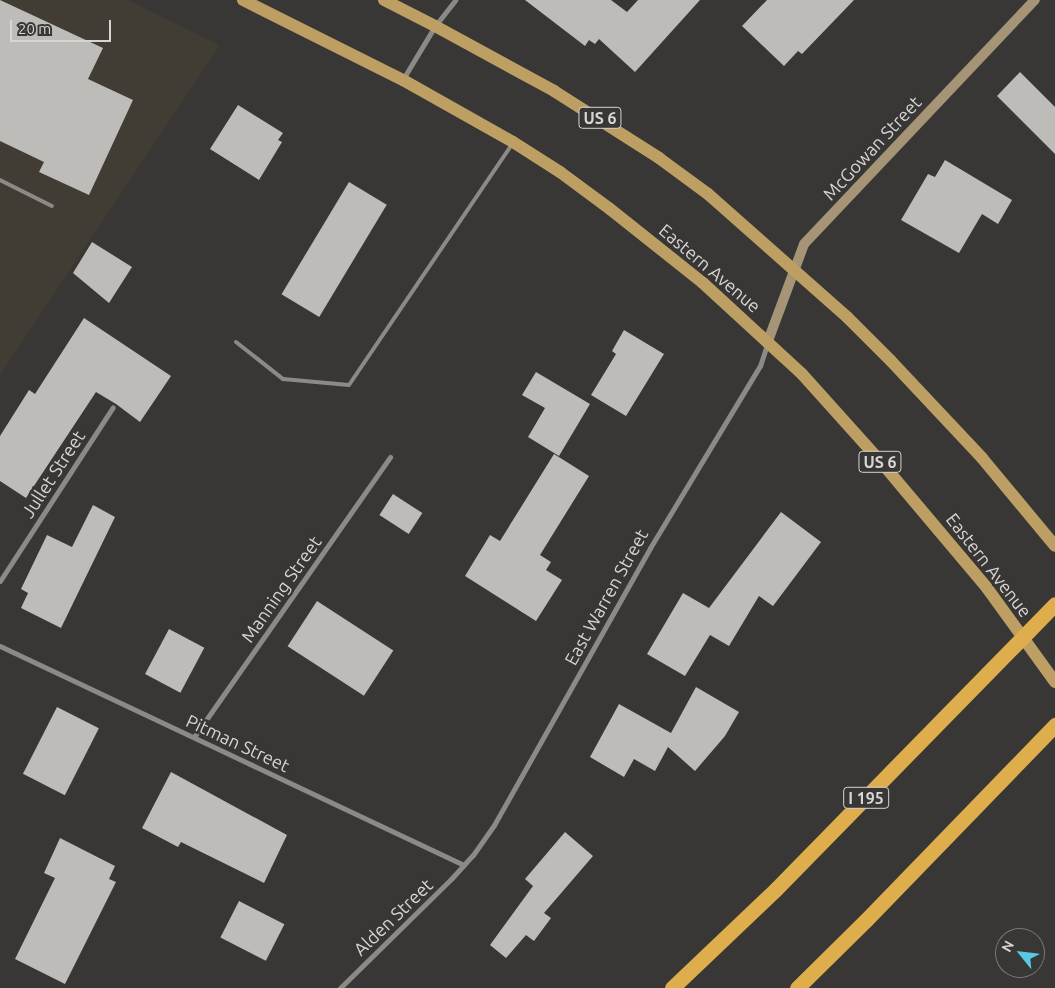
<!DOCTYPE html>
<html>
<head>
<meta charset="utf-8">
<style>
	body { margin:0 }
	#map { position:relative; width:1055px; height:988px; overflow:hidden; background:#383735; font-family:Ubuntu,sans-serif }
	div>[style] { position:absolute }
	.built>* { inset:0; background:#413d35 }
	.building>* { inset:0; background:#bdbcb9; transform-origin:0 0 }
	.lane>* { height:4px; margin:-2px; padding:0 2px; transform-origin:2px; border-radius:2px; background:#8c8a87 }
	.street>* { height:5px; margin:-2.5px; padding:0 2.5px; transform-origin:2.5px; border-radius:2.5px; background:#8c8a87 }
	.secondary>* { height:10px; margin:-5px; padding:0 5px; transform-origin:5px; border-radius:5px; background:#a59475 }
	.primary>* { height:12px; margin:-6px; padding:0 6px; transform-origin:6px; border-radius:6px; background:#bd9f64 }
	.highway>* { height:15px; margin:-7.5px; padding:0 7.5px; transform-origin:7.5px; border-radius:7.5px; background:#dead4c }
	span { translate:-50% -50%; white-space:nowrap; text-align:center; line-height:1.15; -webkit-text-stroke:5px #383735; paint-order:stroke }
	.shield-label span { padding:1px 4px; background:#383735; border:1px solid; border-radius:4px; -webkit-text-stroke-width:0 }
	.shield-label { font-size:16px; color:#d7d6d4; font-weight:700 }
	.street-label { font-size:18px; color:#d7d6d4 }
	.north { position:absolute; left:995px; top:928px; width:50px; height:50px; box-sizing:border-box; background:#383735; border:1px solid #787775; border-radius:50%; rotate:299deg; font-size:14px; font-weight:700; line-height:20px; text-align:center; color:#d7d6d4 }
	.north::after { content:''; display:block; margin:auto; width:18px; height:22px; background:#58c8e4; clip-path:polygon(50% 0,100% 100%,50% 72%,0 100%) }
	.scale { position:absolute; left:10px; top:20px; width:101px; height:22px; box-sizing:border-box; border:2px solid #d7d6d4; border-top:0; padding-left:6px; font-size:15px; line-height:18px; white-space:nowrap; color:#d7d6d4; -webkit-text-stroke:4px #383735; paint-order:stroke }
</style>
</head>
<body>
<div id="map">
	<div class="built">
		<i style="clip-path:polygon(0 0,128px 0,220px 45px,0 375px)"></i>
	</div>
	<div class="building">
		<i style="clip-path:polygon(0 0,103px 48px,88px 79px,133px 100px,89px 195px,39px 172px,44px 162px,0 141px)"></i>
		<i style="clip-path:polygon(525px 0,611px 0,627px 12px,638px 0,700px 0,635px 72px,599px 39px,595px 44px,589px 40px,585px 46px)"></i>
		<i style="clip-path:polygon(767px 0,854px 0,802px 54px,798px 51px,784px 66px,742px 26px)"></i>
		<i style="clip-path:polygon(1020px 72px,1055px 107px,1055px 154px,997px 96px)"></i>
		<i style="clip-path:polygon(238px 105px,283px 133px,278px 140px,282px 142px,259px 180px,210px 149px)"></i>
		<i style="clip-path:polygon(945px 160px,1012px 200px,998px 224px,982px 214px,959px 253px,901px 220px,928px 174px,935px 177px)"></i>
		<i style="left:349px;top:182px;width:44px;height:131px;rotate:31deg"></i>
		<i style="clip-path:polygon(92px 242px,132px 267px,109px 303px,73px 273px)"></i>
		<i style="clip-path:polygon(84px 318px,171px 376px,140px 422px,116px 404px,96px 392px,26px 498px,0 481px,0 436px,29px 390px,35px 394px)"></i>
		<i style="clip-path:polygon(624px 330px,664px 354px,626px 416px,591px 395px,616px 354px,612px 351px)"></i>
		<i style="clip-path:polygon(536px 372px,590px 404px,559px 456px,528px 437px,545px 408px,522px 395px)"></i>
		<i style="clip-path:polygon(554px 454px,589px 476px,540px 555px,551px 562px,546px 570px,562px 580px,536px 621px,465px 576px,490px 535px,500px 541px)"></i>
		<i style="left:393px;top:494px;width:35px;height:25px;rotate:33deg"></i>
		<i style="clip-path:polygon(93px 505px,115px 517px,61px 628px,21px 608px,28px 593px,21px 589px,47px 535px,72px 547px)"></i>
		<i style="clip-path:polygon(781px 512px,821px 542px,773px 606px,759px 596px,729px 646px,710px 635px,685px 676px,647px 654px,683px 593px,709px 608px)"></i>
		<i style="left:317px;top:601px;width:91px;height:54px;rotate:33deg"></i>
		<i style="left:169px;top:629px;width:40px;height:51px;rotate:28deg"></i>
		<i style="clip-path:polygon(696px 687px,739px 712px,725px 736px,695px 771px,668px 747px,655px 771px,634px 759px,624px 777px,590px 757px,619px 704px,671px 733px)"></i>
		<i style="left:57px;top:707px;width:47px;height:75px;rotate:27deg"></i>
		<i style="clip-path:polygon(171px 772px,287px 835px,264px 883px,181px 842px,178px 847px,142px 828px)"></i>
		<i style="clip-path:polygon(565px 832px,593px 856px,544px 913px,551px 918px,534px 941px,526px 935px,506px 958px,490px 945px,533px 886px,525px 879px)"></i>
		<i style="clip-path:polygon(60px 838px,115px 866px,109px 879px,116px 882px,65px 984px,15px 959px,55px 878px,44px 873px)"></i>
		<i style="left:239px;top:901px;width:51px;height:41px;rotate:27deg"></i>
	</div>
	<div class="lane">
		<i style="left:0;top:180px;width:58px;rotate:26.6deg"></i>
		<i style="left:236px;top:342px;width:60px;rotate:38.2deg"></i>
		<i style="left:283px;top:379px;width:66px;rotate:5.2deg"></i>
		<i style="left:349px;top:385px;width:291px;rotate:-55.9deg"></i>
	</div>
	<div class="street">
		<i style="left:403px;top:79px;width:62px;rotate:-58.9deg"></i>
		<i style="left:435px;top:26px;width:33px;rotate:-52deg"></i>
		<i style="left:0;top:581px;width:207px;rotate:-57deg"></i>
		<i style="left:0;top:646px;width:513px;rotate:25.27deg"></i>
		<i style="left:194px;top:737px;width:342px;rotate:-55deg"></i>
		<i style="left:340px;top:988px;width:157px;rotate:-44.5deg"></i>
		<i style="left:452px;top:878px;width:31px;rotate:-48deg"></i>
		<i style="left:473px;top:855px;width:37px;rotate:-55deg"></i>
		<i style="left:494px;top:825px;width:318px;rotate:-60.6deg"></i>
		<i style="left:650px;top:548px;width:213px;rotate:-58.9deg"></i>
		<i style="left:760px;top:366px;width:23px;rotate:-72deg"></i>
	</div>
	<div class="secondary">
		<i style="left:768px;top:341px;width:103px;rotate:-69.6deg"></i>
		<i style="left:804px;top:244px;width:336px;rotate:-46.6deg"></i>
	</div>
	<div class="primary">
		<i style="left:243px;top:0;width:179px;rotate:26.6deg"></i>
		<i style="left:403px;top:80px;width:126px;rotate:29.4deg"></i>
		<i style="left:513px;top:142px;width:56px;rotate:32.6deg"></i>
		<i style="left:560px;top:172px;width:62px;rotate:36.5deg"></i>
		<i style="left:610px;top:209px;width:119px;rotate:38.5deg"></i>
		<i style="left:703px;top:283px;width:134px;rotate:42.6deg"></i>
		<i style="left:802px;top:374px;width:118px;rotate:48.1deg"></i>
		<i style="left:881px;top:462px;width:165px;rotate:49.9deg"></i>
		<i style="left:987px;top:588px;width:116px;rotate:54.1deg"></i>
		<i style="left:384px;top:0;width:57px;rotate:27deg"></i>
		<i style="left:435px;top:26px;width:136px;rotate:28.6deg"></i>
		<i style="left:554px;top:91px;width:125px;rotate:32.5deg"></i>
		<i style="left:659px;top:158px;width:61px;rotate:36.3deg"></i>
		<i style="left:708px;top:194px;width:186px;rotate:41.5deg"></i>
		<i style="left:847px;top:317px;width:62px;rotate:45deg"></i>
		<i style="left:891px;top:361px;width:133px;rotate:46.8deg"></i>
		<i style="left:982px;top:458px;width:114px;rotate:50.3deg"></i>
	</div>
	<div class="highway">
		<i style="left:672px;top:988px;width:142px;rotate:-43.6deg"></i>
		<i style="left:775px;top:890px;width:400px;rotate:-45.6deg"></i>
		<i style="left:797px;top:988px;width:97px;rotate:-44.6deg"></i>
		<i style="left:866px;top:920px;width:272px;rotate:-45.9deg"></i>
	</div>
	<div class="shield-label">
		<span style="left:600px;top:118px">US 6</span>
		<span style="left:880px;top:462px">US 6</span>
		<span style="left:866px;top:798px">I 195</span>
	</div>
	<div class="street-label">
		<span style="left:872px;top:148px;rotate:-47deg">McGowan Street</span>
		<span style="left:710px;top:268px;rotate:40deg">Eastern Avenue</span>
		<span style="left:53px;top:474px;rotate:-57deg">Jullet Street</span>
		<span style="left:989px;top:565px;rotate:52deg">Eastern Avenue</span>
		<span style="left:281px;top:589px;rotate:-55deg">Manning Street</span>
		<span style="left:606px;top:597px;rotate:-61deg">East Warren Street</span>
		<span style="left:238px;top:743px;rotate:25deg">Pitman Street</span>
		<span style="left:393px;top:917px;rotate:-44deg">Alden Street</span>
	</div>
	<div class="north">N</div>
	<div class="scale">20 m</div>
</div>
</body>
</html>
